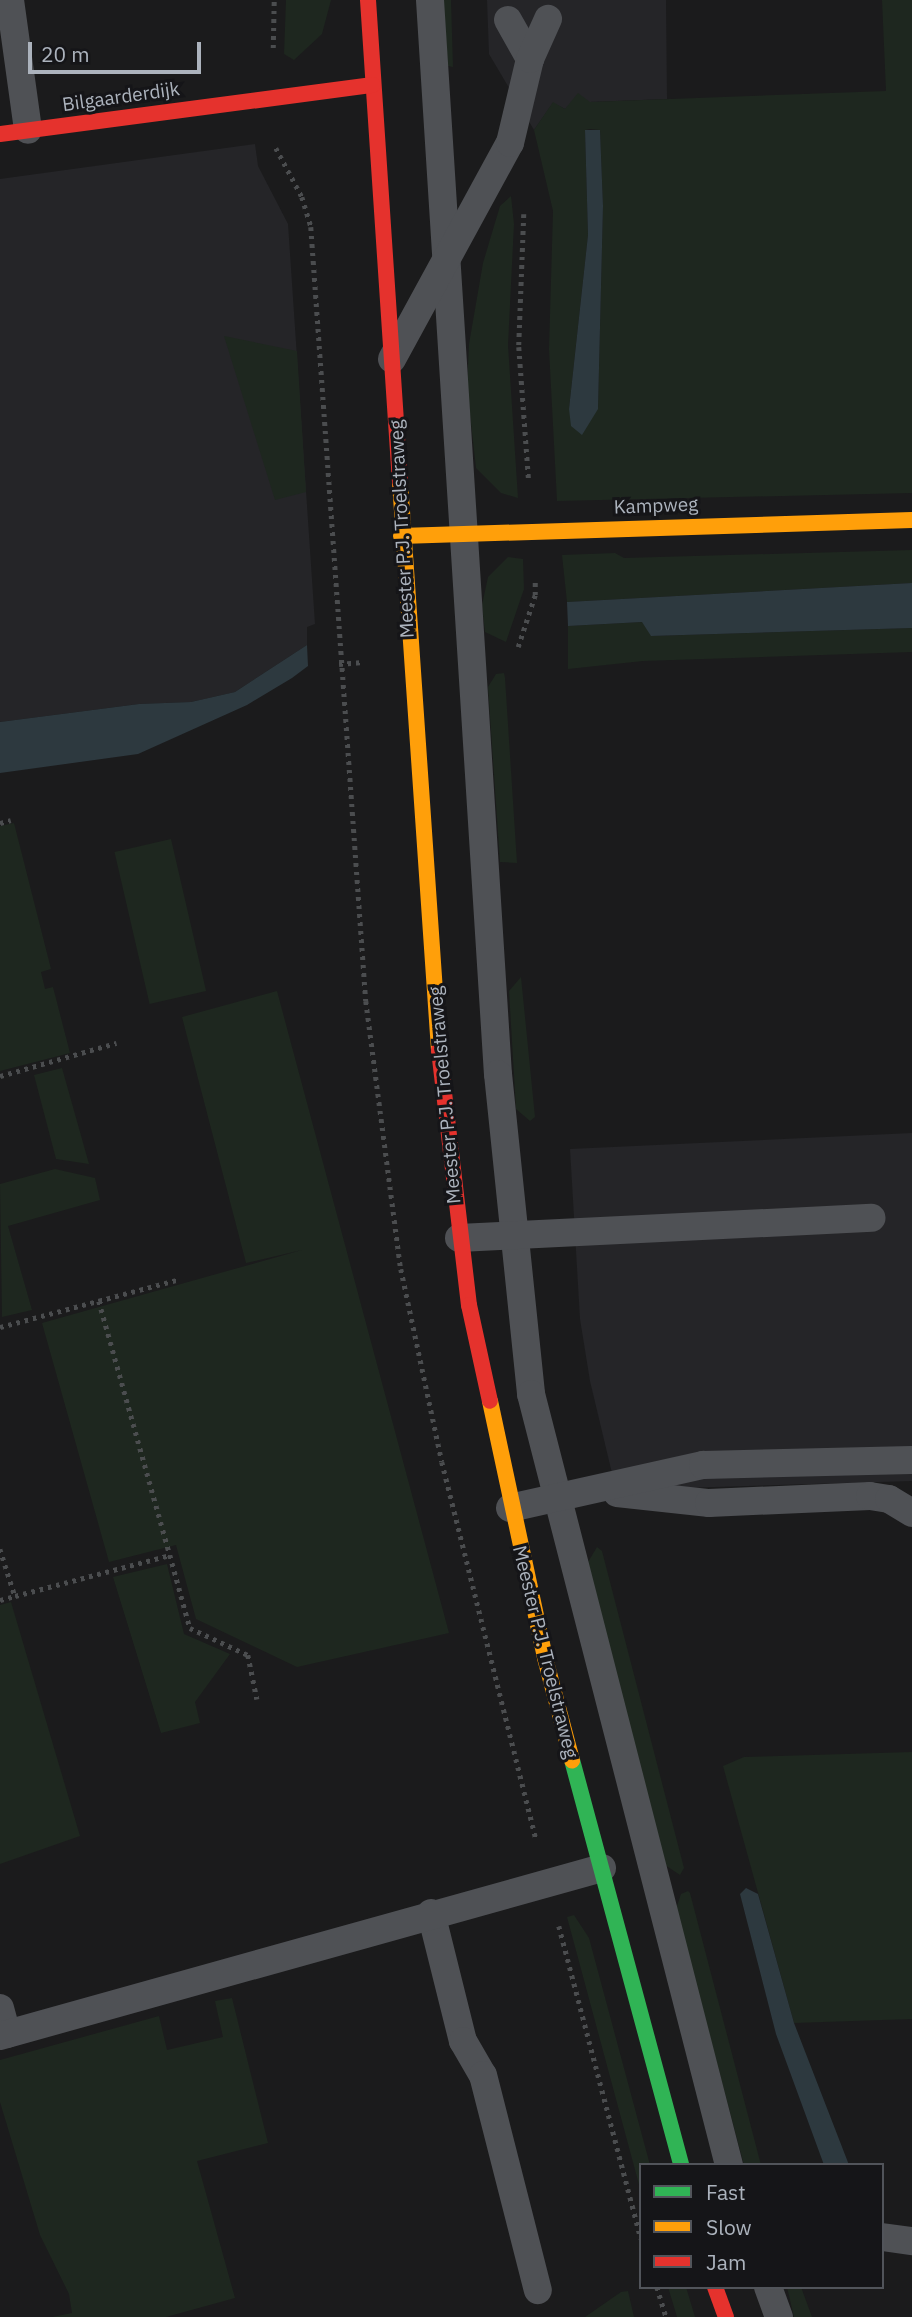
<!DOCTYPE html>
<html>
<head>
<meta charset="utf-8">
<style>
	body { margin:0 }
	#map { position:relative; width:912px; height:2317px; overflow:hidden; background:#1b1b1c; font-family:"IBM Plex Sans",sans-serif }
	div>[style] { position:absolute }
	.built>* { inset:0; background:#252528 }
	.green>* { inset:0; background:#1e271f; transform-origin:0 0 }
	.water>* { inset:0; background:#2d393f }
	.path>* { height:4.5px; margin-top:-2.25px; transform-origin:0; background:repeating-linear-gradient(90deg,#4b4d4f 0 3.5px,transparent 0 8.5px) }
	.lane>* { height:28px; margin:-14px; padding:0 14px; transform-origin:14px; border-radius:14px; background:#4f5155 }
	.fast>* { height:16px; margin:-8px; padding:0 8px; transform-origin:8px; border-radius:8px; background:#30b455 }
	.slow>* { height:16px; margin:-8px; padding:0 8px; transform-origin:8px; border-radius:8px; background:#ff9f0a }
	.jam>* { height:16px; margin:-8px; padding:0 8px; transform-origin:8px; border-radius:8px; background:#e5322d }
	span { translate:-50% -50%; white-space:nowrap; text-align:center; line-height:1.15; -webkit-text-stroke:6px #151518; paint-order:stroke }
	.street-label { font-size:19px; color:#acb3bd }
	.legend { position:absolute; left:639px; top:2163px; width:245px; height:126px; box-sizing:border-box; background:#151518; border:2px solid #51545a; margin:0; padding:9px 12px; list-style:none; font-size:21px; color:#acb3bd }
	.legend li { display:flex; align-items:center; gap:14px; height:35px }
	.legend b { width:35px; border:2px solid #51545a }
	.scale { position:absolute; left:28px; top:42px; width:173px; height:32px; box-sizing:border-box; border:4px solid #acb3bd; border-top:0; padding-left:9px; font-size:21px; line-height:24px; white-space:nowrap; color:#acb3bd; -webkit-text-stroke:5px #151518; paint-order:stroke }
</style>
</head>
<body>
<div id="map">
	<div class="built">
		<i style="clip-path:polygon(487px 0,666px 0,667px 99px,590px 102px,565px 109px,553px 103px,534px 130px,489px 54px)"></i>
		<i style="clip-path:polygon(255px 144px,258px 166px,288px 224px,315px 624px,307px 627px,307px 645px,235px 692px,191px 702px,139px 704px,0 722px,0 179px)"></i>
		<i style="clip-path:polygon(912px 1133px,912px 1481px,616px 1490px,590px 1381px,580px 1319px,570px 1149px)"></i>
	</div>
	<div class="green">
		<i style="clip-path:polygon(286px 0,331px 0,322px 34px,294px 60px,284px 54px)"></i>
		<i style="clip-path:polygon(443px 0,451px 0,453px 67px,448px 66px)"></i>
		<i style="clip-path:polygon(evenodd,882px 0,912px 0,912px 493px,557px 501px,549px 349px,553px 211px,534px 130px,553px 102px,565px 109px,578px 93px,590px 102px,886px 91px,882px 0,590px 129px,600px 130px,603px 206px,598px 409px,569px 409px,588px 235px,585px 130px,590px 129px)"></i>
		<i style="clip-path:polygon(511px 196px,514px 224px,508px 345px,518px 498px,501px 493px,476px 468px,467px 387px,469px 344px,483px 263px,500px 206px)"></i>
		<i style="clip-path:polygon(224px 336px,297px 351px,306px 492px,275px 500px)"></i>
		<i style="clip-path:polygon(912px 550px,912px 583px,567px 602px,562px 555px,615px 553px,624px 558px)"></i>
		<i style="clip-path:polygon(508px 557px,523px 559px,524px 589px,506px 642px,485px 632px,482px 605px,488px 577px)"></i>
		<i style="clip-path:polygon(643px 622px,652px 636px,912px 628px,912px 652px,643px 661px,568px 669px,568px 626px)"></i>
		<i style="clip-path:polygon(504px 673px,505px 678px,517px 863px,500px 862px,488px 687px,496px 674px)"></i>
		<i style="clip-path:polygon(14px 823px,51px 969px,41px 972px,45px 989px,53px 987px,70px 1053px,0 1071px,0 826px)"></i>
		<i style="left:171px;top:839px;width:156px;height:58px;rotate:77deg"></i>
		<i style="clip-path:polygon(521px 977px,535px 1117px,530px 1121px,516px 1109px,509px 991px)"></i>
		<i style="clip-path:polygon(277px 991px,449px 1633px,297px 1667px,196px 1619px,176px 1545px,109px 1562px,42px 1323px,302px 1250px,246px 1263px,182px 1017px)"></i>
		<i style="clip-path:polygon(62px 1068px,89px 1164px,56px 1159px,34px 1075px)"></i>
		<i style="clip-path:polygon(55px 1169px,95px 1178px,100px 1200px,8px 1226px,32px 1310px,2px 1317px,0 1184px)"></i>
		<i style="clip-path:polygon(597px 1547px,602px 1551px,684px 1868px,680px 1875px,665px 1865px,588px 1562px)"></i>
		<i style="clip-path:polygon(167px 1564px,184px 1634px,230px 1654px,195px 1702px,200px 1723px,161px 1733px,113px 1577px)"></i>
		<i style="clip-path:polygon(11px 1602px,80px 1836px,0 1864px,0 1605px)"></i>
		<i style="clip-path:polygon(912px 1752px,912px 2019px,794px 2023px,723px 1766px,744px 1757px)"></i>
		<i style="clip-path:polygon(688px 1891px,690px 1893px,761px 2165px,744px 2165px,676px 1909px,681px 1894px)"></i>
		<i style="clip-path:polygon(574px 1915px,589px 1938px,650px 2165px,641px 2165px,641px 2192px,567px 1917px)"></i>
		<i style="clip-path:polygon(232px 1998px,268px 2143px,197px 2161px,235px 2298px,166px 2317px,52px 2317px,72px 2313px,69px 2294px,40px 2235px,0 2102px,0 2060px,159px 2016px,167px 2050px,223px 2037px,215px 2001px)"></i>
		<i style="clip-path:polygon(668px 2287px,686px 2287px,695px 2317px,677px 2317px)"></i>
		<i style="clip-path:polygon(787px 2287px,801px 2287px,812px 2317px,794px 2317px)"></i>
		<i style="clip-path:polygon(628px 2291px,634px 2317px,585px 2317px,621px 2292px)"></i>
	</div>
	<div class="water">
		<i style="clip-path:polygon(585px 130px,600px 130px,603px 206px,598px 409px,582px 435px,571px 426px,569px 409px,588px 235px)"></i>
		<i style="clip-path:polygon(912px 583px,912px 628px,651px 636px,642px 622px,568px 626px,567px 602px)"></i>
		<i style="clip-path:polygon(307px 645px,308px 666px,292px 678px,247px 705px,138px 754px,0 773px,0 722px,139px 704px,191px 702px,235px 692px)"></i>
		<i style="clip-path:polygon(746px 1888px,758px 1894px,794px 2023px,849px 2165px,824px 2165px,776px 2034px,740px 1894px)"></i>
	</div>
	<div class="path">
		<i style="left:273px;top:48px;width:48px;rotate:-88.8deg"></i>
		<i style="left:276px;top:148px;width:55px;rotate:62deg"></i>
		<i style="left:302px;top:197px;width:31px;rotate:73deg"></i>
		<i style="left:311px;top:227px;width:776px;rotate:85.94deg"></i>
		<i style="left:366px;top:1001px;width:270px;rotate:82.6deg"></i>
		<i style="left:401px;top:1269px;width:197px;rotate:78deg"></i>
		<i style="left:442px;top:1462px;width:390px;rotate:76deg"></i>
		<i style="left:524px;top:214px;width:133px;rotate:92.2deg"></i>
		<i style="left:519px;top:347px;width:135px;rotate:85.8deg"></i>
		<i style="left:518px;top:647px;width:55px;rotate:-71.9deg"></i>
		<i style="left:535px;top:595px;width:14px;rotate:-90deg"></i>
		<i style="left:339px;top:664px;width:24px;rotate:-5deg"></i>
		<i style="left:0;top:823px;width:11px;rotate:-15deg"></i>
		<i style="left:0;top:1076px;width:121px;rotate:-15.9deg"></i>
		<i style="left:99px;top:1301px;width:264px;rotate:74.4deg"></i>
		<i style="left:0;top:1327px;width:186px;rotate:-14.9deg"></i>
		<i style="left:0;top:1549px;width:49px;rotate:72.3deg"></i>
		<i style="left:15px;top:1596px;width:160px;rotate:-14.8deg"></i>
		<i style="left:170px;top:1555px;width:76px;rotate:74.7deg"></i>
		<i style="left:190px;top:1628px;width:64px;rotate:25deg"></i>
		<i style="left:248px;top:1655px;width:45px;rotate:78.4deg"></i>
		<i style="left:0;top:1600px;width:16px;rotate:-15deg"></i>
		<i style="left:559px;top:1926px;width:323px;rotate:75.3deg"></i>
		<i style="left:657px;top:2287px;width:31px;rotate:73deg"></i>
	</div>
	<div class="lane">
		<i style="left:10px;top:0;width:131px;rotate:82.1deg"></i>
		<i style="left:430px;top:0;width:1076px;rotate:86.38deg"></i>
		<i style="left:498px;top:1074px;width:322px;rotate:84.1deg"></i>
		<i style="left:531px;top:1394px;width:796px;rotate:75.6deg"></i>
		<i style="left:508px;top:20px;width:45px;rotate:60.6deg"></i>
		<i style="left:392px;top:359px;width:246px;rotate:-61.4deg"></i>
		<i style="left:510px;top:143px;width:86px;rotate:-76.6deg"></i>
		<i style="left:530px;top:59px;width:44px;rotate:-65.8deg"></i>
		<i style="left:459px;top:1238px;width:413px;rotate:-2.8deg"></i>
		<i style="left:617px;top:1493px;width:93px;rotate:6.2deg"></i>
		<i style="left:709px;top:1503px;width:161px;rotate:-2.5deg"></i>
		<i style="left:870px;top:1496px;width:19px;rotate:9deg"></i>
		<i style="left:889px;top:1499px;width:27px;rotate:31deg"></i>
		<i style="left:510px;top:1508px;width:198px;rotate:-12.6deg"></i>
		<i style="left:703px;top:1465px;width:209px;rotate:-1.4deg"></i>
		<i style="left:431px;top:1913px;width:132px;rotate:76deg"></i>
		<i style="left:463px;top:2041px;width:39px;rotate:60deg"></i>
		<i style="left:483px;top:2075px;width:222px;rotate:75.7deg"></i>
		<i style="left:0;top:2008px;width:27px;rotate:75deg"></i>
		<i style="left:0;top:2036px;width:625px;rotate:-15.59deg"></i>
		<i style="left:882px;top:2237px;width:30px;rotate:8deg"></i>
		<i style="left:768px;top:2287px;width:32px;rotate:70deg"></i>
	</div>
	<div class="fast">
		<i style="left:572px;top:1760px;width:419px;rotate:74.9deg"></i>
	</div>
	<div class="slow">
		<i style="left:400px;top:482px;width:569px;rotate:86.07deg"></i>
		<i style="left:401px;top:536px;width:511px;rotate:-1.79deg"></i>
		<i style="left:490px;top:1401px;width:263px;rotate:77.9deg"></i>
		<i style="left:545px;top:1658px;width:106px;rotate:75.2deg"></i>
	</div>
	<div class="jam">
		<i style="left:368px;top:0;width:483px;rotate:86.2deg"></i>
		<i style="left:0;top:134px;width:376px;rotate:-7.5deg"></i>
		<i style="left:439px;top:1050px;width:257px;rotate:83.3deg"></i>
		<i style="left:469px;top:1305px;width:98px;rotate:77.7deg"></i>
		<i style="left:715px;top:2287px;width:32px;rotate:70deg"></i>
	</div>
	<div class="street-label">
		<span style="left:121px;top:97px;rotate:-8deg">Bilgaarderdijk</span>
		<span style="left:656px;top:506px;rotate:-2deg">Kampweg</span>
		<span style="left:402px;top:529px;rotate:-93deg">Meester P.J. Troelstraweg</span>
		<span style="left:445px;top:1095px;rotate:-95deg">Meester P.J. Troelstraweg</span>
		<span style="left:545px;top:1652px;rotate:76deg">Meester P.J. Troelstraweg</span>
	</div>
	<ul class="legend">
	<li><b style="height:9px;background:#30b455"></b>Fast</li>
	<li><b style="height:9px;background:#ff9f0a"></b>Slow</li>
	<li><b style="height:9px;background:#e5322d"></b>Jam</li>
	</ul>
	<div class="scale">20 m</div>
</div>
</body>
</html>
